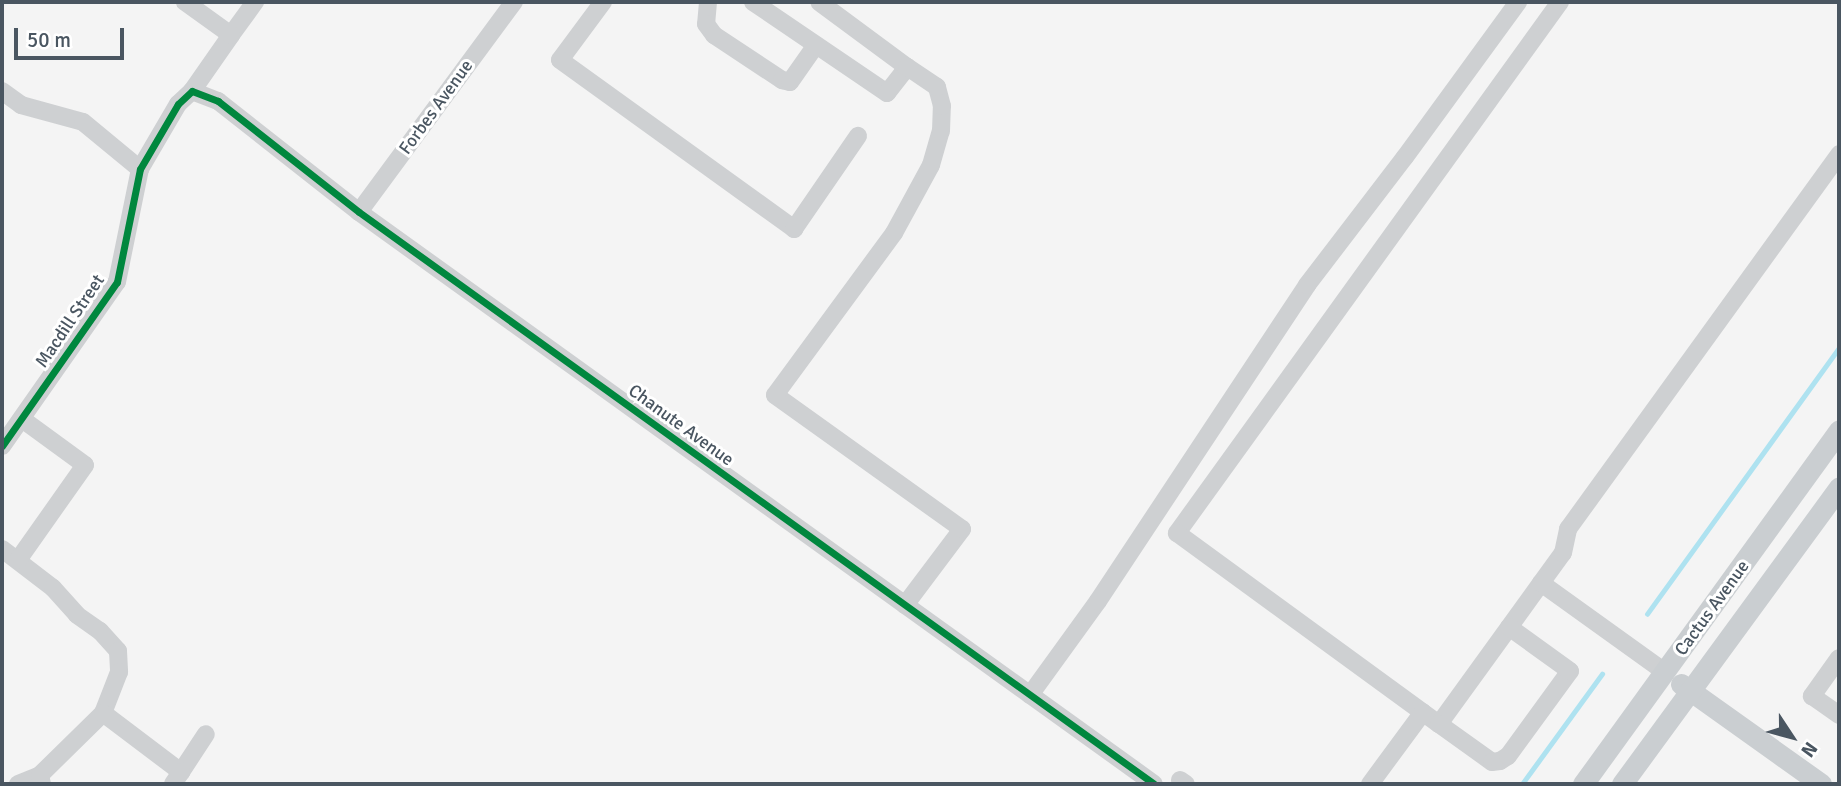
<!DOCTYPE html>
<html>
<head>
<meta charset="utf-8">
<style>
	body { margin:0 }
	#map { position:relative; width:1841px; height:786px; overflow:hidden; background:#f4f4f4; font-family:Signika,sans-serif }
	div>[style] { position:absolute }
	.stream>* { height:4.5px; margin:-2.25px; padding:0 2.25px; transform-origin:2.25px; border-radius:2.25px; background:#aee2f0 }
	.minor>* { height:18px; margin:-9px; padding:0 9px; transform-origin:9px; border-radius:9px; background:#ced0d2 }
	.major>* { height:21px; margin:-10.5px; padding:0 10.5px; transform-origin:10.5px; border-radius:10.5px; background:#caced1 }
	.cycleway>* { height:7px; margin:-3.5px; padding:0 3.5px; transform-origin:3.5px; border-radius:3.5px; background:#00873e }
	span { translate:-50% -50%; white-space:nowrap; text-align:center; line-height:1.15; -webkit-text-stroke:6px #fff; paint-order:stroke }
	.street-label { font-size:18px; color:#4a5661 }
	.frame { position:absolute; inset:0; border:4px solid #4a5661; pointer-events:none }
	.north { position:absolute; left:1757px; top:702px; width:70px; height:70px; -webkit-text-stroke:5px #fff; paint-order:stroke; rotate:126deg; font-size:19px; font-weight:700; line-height:28px; text-align:center; color:#4a5661 }
	.north::after { content:''; display:block; margin:auto; width:24px; height:32px; background:#4a5661; clip-path:polygon(50% 0,100% 100%,50% 72%,0 100%) }
	.scale { position:absolute; left:14px; top:28px; width:110px; height:32px; box-sizing:border-box; border:4px solid #4a5661; border-top:0; padding-left:9px; font-size:21px; line-height:24px; white-space:nowrap; color:#4a5661; -webkit-text-stroke:5px #fff; paint-order:stroke }
</style>
</head>
<body>
<div id="map">
	<div class="stream">
		<i style="left:1647px;top:614px;width:328px;rotate:-54.2deg"></i>
		<i style="left:1522px;top:784px;width:136px;rotate:-54deg"></i>
	</div>
	<div class="minor">
		<i style="left:603px;top:2px;width:72px;rotate:126.6deg"></i>
		<i style="left:560px;top:60px;width:289px;rotate:35.8deg"></i>
		<i style="left:794px;top:229px;width:113px;rotate:-55.5deg"></i>
		<i style="left:708px;top:2px;width:22px;rotate:95deg"></i>
		<i style="left:706px;top:24px;width:14px;rotate:54deg"></i>
		<i style="left:714px;top:35px;width:82px;rotate:33.5deg"></i>
		<i style="left:782px;top:80px;width:8px;rotate:14deg"></i>
		<i style="left:790px;top:82px;width:45px;rotate:-54.9deg"></i>
		<i style="left:753px;top:2px;width:162px;rotate:34.2deg"></i>
		<i style="left:887px;top:93px;width:33px;rotate:-52deg"></i>
		<i style="left:907px;top:67px;width:109px;rotate:-143.5deg"></i>
		<i style="left:1560px;top:2px;width:655px;rotate:125.8deg"></i>
		<i style="left:1177px;top:533px;width:324px;rotate:36.1deg"></i>
		<i style="left:1439px;top:724px;width:174px;rotate:-54.1deg"></i>
		<i style="left:1541px;top:583px;width:153px;rotate:35.7deg"></i>
		<i style="left:231px;top:35px;width:41px;rotate:-54deg"></i>
		<i style="left:2px;top:91px;width:24px;rotate:36deg"></i>
		<i style="left:21px;top:105px;width:64px;rotate:15.3deg"></i>
		<i style="left:83px;top:122px;width:74px;rotate:39.5deg"></i>
		<i style="left:192px;top:91px;width:28px;rotate:21deg"></i>
		<i style="left:218px;top:101px;width:179px;rotate:38.2deg"></i>
		<i style="left:359px;top:212px;width:979px;rotate:35.73deg"></i>
		<i style="left:359px;top:212px;width:261px;rotate:-53.6deg"></i>
		<i style="left:2px;top:446px;width:200px;rotate:-55deg"></i>
		<i style="left:117px;top:282px;width:115px;rotate:-78.5deg"></i>
		<i style="left:140px;top:169px;width:75px;rotate:-59.7deg"></i>
		<i style="left:178px;top:104px;width:19px;rotate:-43deg"></i>
		<i style="left:192px;top:91px;width:68px;rotate:-55.1deg"></i>
		<i style="left:231px;top:35px;width:57px;rotate:-144.3deg"></i>
		<i style="left:2px;top:549px;width:64px;rotate:37.4deg"></i>
		<i style="left:53px;top:588px;width:36px;rotate:48deg"></i>
		<i style="left:77px;top:615px;width:28px;rotate:35deg"></i>
		<i style="left:100px;top:631px;width:27px;rotate:48deg"></i>
		<i style="left:118px;top:651px;width:21px;rotate:87deg"></i>
		<i style="left:119px;top:672px;width:44px;rotate:111.3deg"></i>
		<i style="left:18px;top:560px;width:116px;rotate:-54.8deg"></i>
		<i style="left:85px;top:465px;width:78px;rotate:-143.9deg"></i>
		<i style="left:1541px;top:583px;width:37px;rotate:-54deg"></i>
		<i style="left:1563px;top:553px;width:25px;rotate:-78deg"></i>
		<i style="left:1568px;top:529px;width:463px;rotate:-54.1deg"></i>
		<i style="left:905px;top:605px;width:95px;rotate:-53.1deg"></i>
		<i style="left:962px;top:529px;width:230px;rotate:-144.4deg"></i>
		<i style="left:775px;top:395px;width:201px;rotate:-53.7deg"></i>
		<i style="left:894px;top:233px;width:77px;rotate:-61.4deg"></i>
		<i style="left:931px;top:165px;width:35px;rotate:-74deg"></i>
		<i style="left:941px;top:131px;width:25px;rotate:-88deg"></i>
		<i style="left:942px;top:106px;width:20px;rotate:-105deg"></i>
		<i style="left:937px;top:87px;width:36px;rotate:-146deg"></i>
		<i style="left:1839px;top:658px;width:47px;rotate:125.4deg"></i>
		<i style="left:1812px;top:696px;width:33px;rotate:35deg"></i>
		<i style="left:1030px;top:695px;width:116px;rotate:-54.1deg"></i>
		<i style="left:1098px;top:601px;width:379px;rotate:-56.5deg"></i>
		<i style="left:1307px;top:285px;width:161px;rotate:-52.6deg"></i>
		<i style="left:1405px;top:157px;width:192px;rotate:-53.9deg"></i>
		<i style="left:1439px;top:724px;width:65px;rotate:35.6deg"></i>
		<i style="left:1492px;top:762px;width:8px;rotate:-7deg"></i>
		<i style="left:1500px;top:761px;width:9px;rotate:-32deg"></i>
		<i style="left:1508px;top:756px;width:105px;rotate:-53.9deg"></i>
		<i style="left:1570px;top:671px;width:75px;rotate:-144.2deg"></i>
		<i style="left:181px;top:772px;width:45px;rotate:-56.7deg"></i>
		<i style="left:1180px;top:780px;width:7px;rotate:34deg"></i>
		<i style="left:18px;top:784px;width:24px;rotate:-22deg"></i>
		<i style="left:42px;top:784px;width:9px;rotate:-103deg"></i>
		<i style="left:40px;top:775px;width:88px;rotate:-44.5deg"></i>
		<i style="left:103px;top:713px;width:98px;rotate:37.1deg"></i>
		<i style="left:181px;top:772px;width:14px;rotate:124deg"></i>
		<i style="left:1370px;top:784px;width:89px;rotate:-53.6deg"></i>
	</div>
	<div class="major">
		<i style="left:1681px;top:684px;width:172px;rotate:35.5deg"></i>
		<i style="left:1583px;top:784px;width:437px;rotate:-54.1deg"></i>
		<i style="left:1622px;top:784px;width:368px;rotate:-53.8deg"></i>
	</div>
	<div class="cycleway">
		<i style="left:2px;top:446px;width:200px;rotate:-55deg"></i>
		<i style="left:117px;top:282px;width:115px;rotate:-78.5deg"></i>
		<i style="left:140px;top:169px;width:75px;rotate:-59.7deg"></i>
		<i style="left:178px;top:104px;width:19px;rotate:-43deg"></i>
		<i style="left:192px;top:91px;width:28px;rotate:21deg"></i>
		<i style="left:218px;top:101px;width:179px;rotate:38.2deg"></i>
		<i style="left:359px;top:212px;width:979px;rotate:35.73deg"></i>
	</div>
	<div class="street-label">
		<span style="left:436px;top:107px;rotate:-54deg">Forbes Avenue</span>
		<span style="left:70px;top:321px;rotate:-56deg">Macdill Street</span>
		<span style="left:681px;top:425px;rotate:36deg">Chanute Avenue</span>
		<span style="left:1712px;top:608px;rotate:-54deg">Cactus Avenue</span>
	</div>
	<div class="frame"></div>
	<div class="north">N</div>
	<div class="scale">50 m</div>
</div>
</body>
</html>
